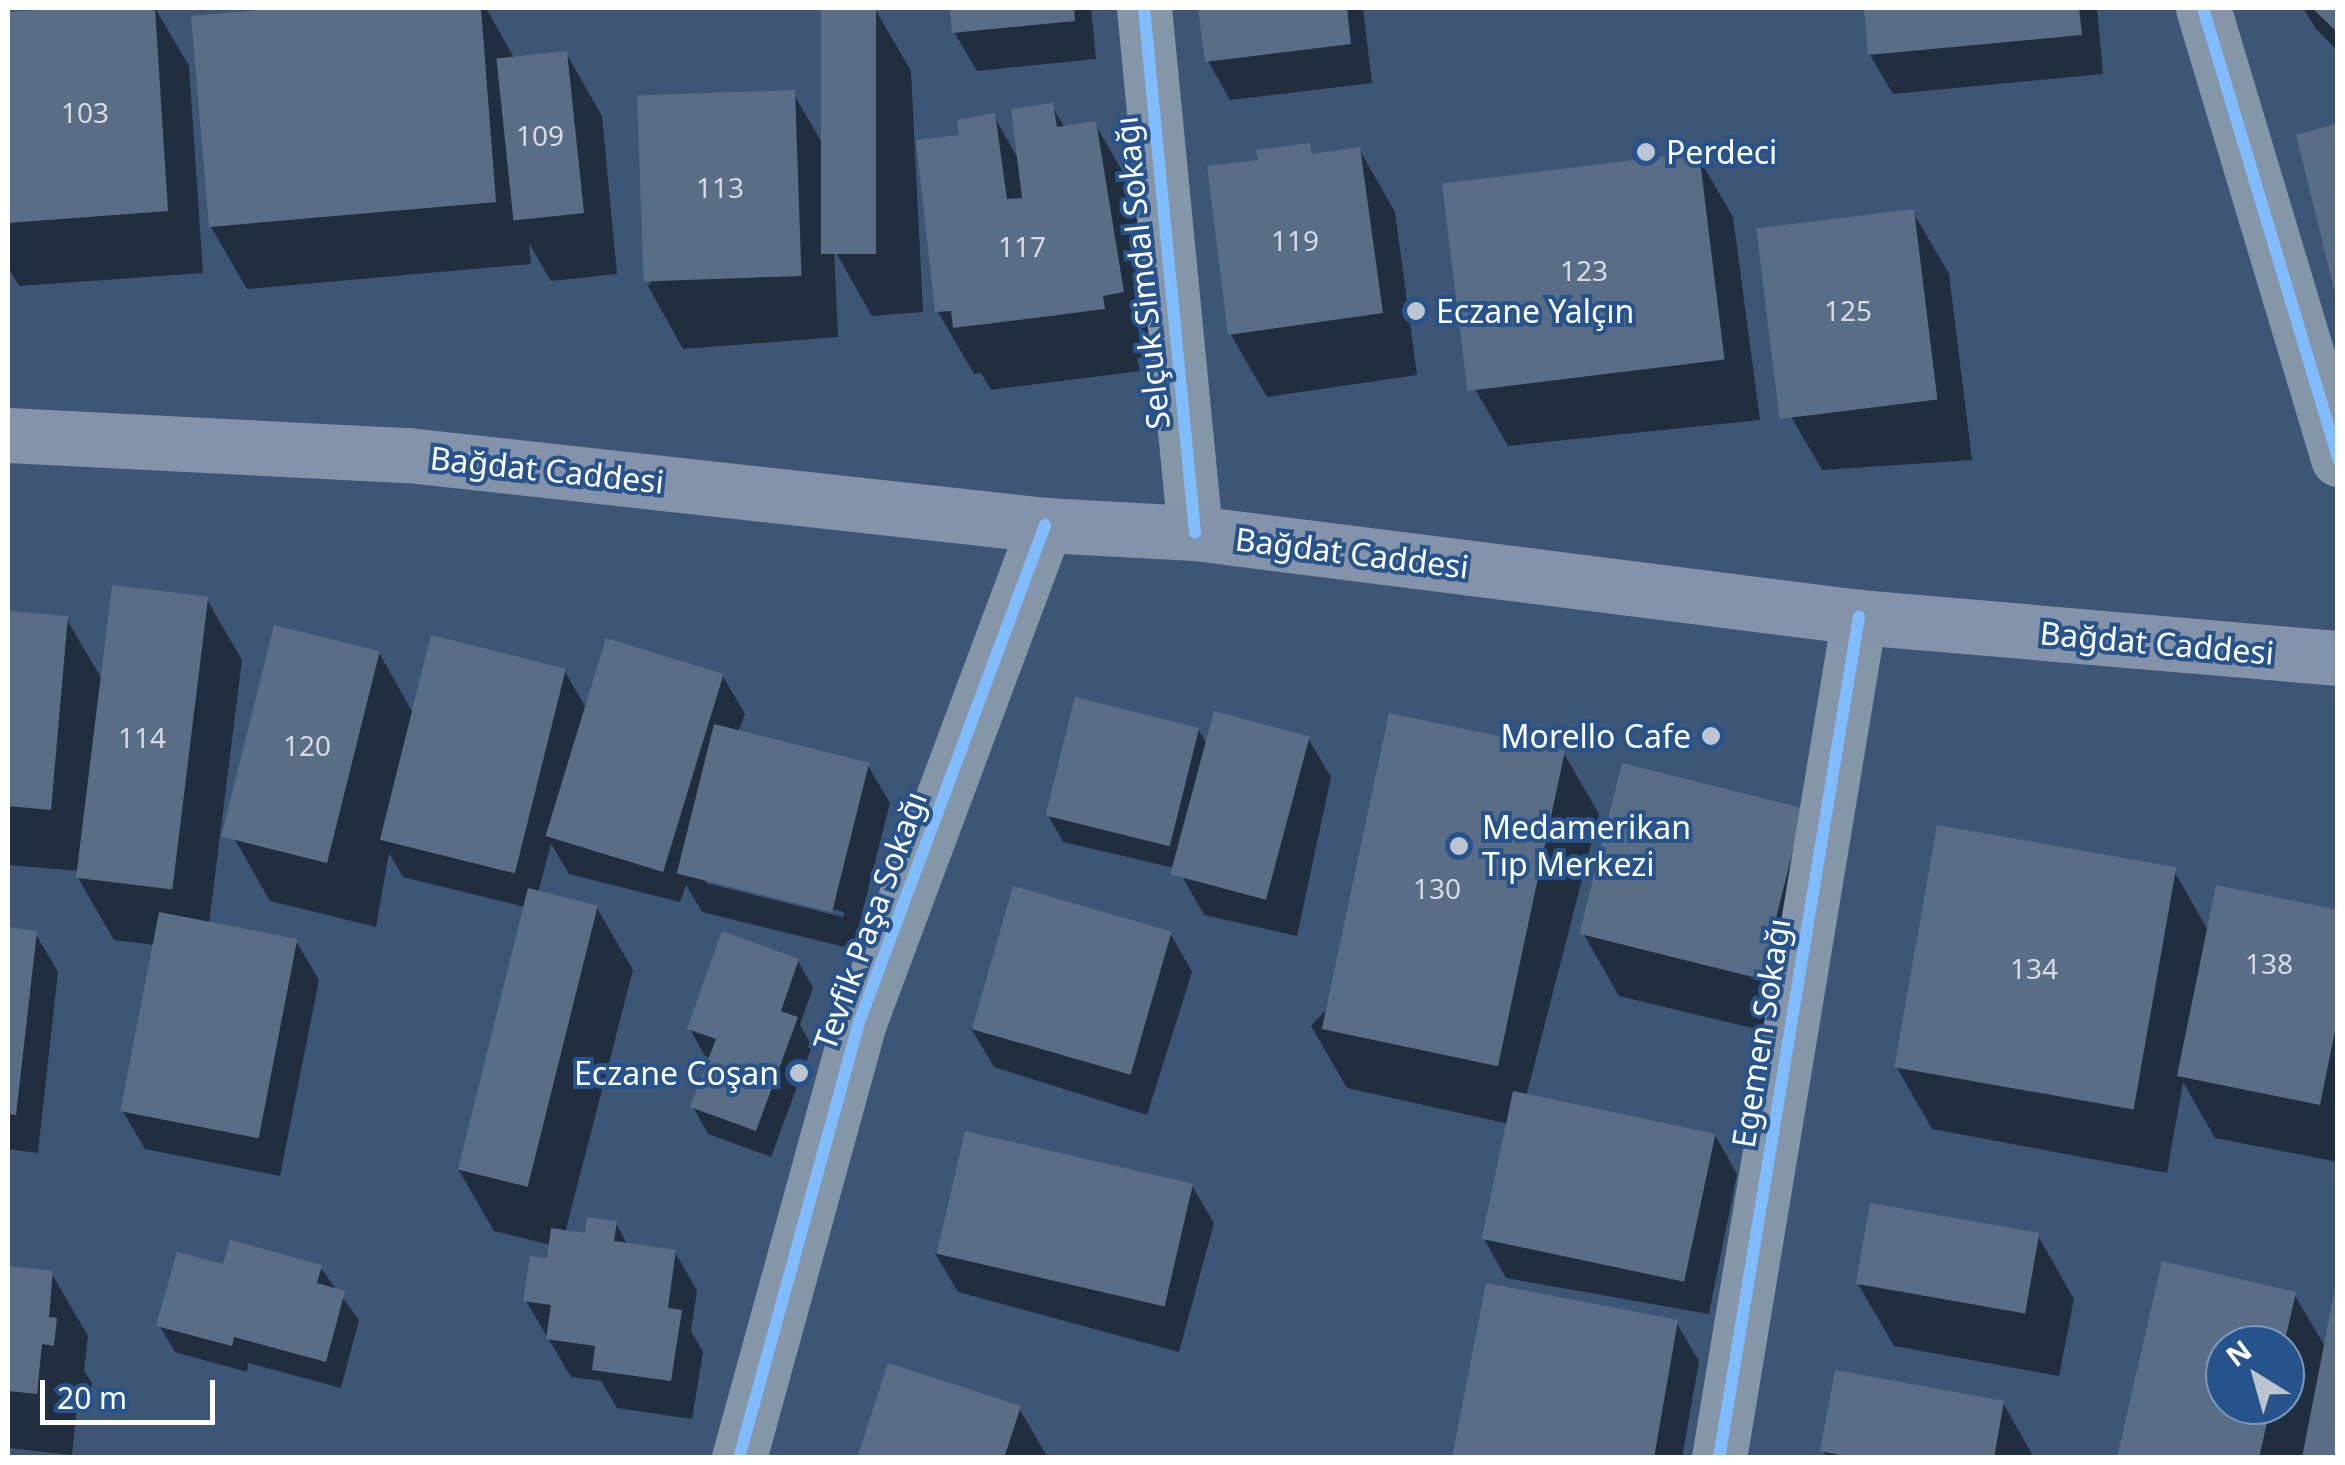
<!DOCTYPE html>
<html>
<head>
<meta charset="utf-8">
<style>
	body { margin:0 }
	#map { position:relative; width:2345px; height:1465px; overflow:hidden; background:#3e5676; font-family:"Noto Sans",sans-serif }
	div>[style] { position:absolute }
	.shadow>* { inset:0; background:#0007 }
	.building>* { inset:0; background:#5a6d86; transform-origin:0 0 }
	.minor>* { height:55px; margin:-27.5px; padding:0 27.5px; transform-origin:27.5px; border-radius:27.5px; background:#8596a9 }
	.major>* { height:55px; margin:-27.5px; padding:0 27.5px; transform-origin:27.5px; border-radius:27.5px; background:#8493a9 }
	.cycleway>* { height:12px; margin:-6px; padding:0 6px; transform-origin:6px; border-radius:6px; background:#80bcff }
	.dots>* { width:28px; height:28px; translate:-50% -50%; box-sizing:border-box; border:5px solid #27538d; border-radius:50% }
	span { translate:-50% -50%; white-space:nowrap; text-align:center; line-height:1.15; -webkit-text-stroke:8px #27538d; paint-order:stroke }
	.number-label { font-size:28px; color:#d6dae1 }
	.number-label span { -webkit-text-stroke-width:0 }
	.poi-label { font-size:32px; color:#fff }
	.left { translate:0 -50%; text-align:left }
	.right { translate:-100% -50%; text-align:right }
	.street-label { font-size:32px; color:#fff }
	.frame { position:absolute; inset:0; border:10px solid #fff; pointer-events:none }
	.north { position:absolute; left:2205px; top:1325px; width:100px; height:100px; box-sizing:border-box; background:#27538d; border:2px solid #7d98bb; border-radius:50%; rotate:323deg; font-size:28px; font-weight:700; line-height:40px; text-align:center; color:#fff }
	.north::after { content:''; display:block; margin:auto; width:35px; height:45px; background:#bbc4cf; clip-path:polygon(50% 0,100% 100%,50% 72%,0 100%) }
	.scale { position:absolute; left:40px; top:1380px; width:175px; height:45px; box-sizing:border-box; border:5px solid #fff; border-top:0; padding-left:12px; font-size:30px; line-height:35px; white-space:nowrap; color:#fff; -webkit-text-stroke:8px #27538d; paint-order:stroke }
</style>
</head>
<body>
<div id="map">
	<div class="shadow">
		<i style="clip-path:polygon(101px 8px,155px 8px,189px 66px,203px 273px,19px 286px,8px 267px,8px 14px)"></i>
		<i style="clip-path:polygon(314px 8px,486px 8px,514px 58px,566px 53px,602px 116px,617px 274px,551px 281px,529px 243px,531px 264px,247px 289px,211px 227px,193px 18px)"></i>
		<i style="clip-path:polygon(952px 8px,1091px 8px,1096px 59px,977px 71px,954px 32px)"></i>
		<i style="clip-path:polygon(1201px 8px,1363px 8px,1372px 83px,1230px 100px,1208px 61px)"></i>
		<i style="clip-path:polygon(1866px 8px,2097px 8px,2103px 74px,1893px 94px,1870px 55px)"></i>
		<i style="clip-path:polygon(2303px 8px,2338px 8px,2338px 51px,2316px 29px)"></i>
		<i style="clip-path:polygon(875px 9px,911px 71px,923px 312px,872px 316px,834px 249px,838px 337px,683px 349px,648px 286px,793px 93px,831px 158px)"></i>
		<i style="clip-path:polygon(1052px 106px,1065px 128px,1095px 124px,1131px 186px,1159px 354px,1137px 358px,1140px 371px,991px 390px,981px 373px,974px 374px,938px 312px,961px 138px,994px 116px,1020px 162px)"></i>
		<i style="clip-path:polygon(1308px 146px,1314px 156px,1359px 149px,1395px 212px,1417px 375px,1267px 397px,1231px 335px,1261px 162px)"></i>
		<i style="clip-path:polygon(1697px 155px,1733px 217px,1760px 420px,1508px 446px,1472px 384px)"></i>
		<i style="clip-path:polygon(1913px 212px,1949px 274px,1972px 460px,1822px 470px,1786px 408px)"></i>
		<i style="clip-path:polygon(206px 598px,242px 660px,209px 924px,296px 941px,319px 980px,280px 1176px,145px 1149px,122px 1110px,155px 945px,114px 940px,78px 878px,79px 871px,8px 865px,8px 613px,66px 618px,103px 681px)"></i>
		<i style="clip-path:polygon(evenodd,379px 653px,413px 713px,564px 670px,586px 708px,722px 675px,745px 714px,738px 732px,867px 764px,890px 803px,853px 949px,702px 912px,686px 885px,680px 902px,569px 874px,551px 844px,538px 893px,597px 908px,633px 970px,565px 1233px,587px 1236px,616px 1223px,628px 1246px,675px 1252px,697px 1291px,691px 1331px,703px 1352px,692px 1419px,617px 1408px,601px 1381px,571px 1377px,526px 1301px,549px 1261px,551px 1245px,494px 1231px,458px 1169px,525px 907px,403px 877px,389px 853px,376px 927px,270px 901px,234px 838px,379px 653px,706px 878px,844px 912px,843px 917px,706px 883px,706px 878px)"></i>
		<i style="clip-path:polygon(1198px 729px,1209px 748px,1308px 738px,1331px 777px,1297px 936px,1204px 915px,1182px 876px,1183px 870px,1063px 842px,1048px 815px)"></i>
		<i style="clip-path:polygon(1563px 752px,1599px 814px,1526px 1097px,1715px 1135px,1737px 1174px,1709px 1314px,1506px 1278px,1484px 1239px,1509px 1124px,1347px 1088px,1311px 1026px)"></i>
		<i style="clip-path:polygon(1803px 809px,1798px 1039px,1619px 996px,1583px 933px)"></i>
		<i style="clip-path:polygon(2174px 871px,2209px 932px,2338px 912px,2338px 1162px,2215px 1138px,2183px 1082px,2167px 1173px,1932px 1129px,1896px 1066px)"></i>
		<i style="clip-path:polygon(8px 930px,35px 933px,58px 972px,38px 1153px,8px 1149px)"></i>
		<i style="clip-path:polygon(1170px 933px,1192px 972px,1147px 1115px,994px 1067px,971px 1028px)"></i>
		<i style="clip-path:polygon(798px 961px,813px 988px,800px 1025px,812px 1046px,771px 1157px,708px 1134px,693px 1107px,711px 1058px,705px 1056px,690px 1029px)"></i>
		<i style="clip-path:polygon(1191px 1184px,1214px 1223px,1179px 1352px,958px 1292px,935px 1253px)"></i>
		<i style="clip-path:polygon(2038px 1236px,2074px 1299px,2059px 1376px,1894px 1346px,1858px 1284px)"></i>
		<i style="clip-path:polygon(evenodd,2164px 1264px,2294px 1294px,2326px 1348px,2338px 1287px,2338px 1458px,2120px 1458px,2164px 1264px,2225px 1345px,2285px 1345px,2285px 1405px,2225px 1405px,2225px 1345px)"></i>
		<i style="clip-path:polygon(225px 1267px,320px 1267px,359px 1320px,341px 1388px,248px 1363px,247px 1372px,175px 1352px,159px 1325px)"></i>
		<i style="clip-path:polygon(8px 1269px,52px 1274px,88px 1336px,84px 1371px,92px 1383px,89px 1408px,77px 1406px,72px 1455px,8px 1448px)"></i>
		<i style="clip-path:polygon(1676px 1322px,1699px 1361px,1682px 1458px,1455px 1458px)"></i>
		<i style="clip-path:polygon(2003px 1403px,2034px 1458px,1827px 1458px,1823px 1451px)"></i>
		<i style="clip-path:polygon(1019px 1408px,1048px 1458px,859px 1458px)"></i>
	</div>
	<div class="building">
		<i style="clip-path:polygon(66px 8px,155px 8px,168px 211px,8px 223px,8px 12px)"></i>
		<i style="clip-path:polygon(285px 8px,481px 8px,496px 202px,209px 227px,191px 16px)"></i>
		<i style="left:821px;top:8px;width:55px;height:246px"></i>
		<i style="clip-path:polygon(950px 8px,1074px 8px,1075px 21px,952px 33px)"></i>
		<i style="clip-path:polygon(1198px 8px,1347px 8px,1351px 44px,1205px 62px)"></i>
		<i style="clip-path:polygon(1864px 8px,2079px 8px,2082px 35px,1868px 55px)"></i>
		<i style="clip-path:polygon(2312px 8px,2338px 8px,2338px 33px)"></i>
		<i style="left:567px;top:51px;width:163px;height:71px;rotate:84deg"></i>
		<i style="left:795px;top:90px;width:186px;height:158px;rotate:88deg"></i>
		<i style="clip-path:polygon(1053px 103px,1057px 127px,1096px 121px,1124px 292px,1103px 296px,1105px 309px,953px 328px,951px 311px,935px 312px,916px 140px,959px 135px,957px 120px,995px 113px,1007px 199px,1022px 198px,1011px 109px)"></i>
		<i style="clip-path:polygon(2338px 123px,2338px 297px,2336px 297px,2296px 135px)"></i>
		<i style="clip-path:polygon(1310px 143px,1312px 154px,1360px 147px,1383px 313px,1228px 335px,1207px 166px,1258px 160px,1256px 150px)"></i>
		<i style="left:1699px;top:152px;width:209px;height:259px;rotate:83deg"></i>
		<i style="left:1914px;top:209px;width:192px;height:159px;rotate:83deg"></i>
		<i style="left:112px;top:585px;width:97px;height:295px;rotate:7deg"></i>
		<i style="clip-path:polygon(8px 611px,68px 616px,51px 810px,8px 806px)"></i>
		<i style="left:274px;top:625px;width:109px;height:218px;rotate:14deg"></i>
		<i style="left:431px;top:635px;width:139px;height:211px;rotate:14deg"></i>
		<i style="left:606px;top:638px;width:123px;height:207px;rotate:17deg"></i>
		<i style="left:1075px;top:697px;width:128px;height:122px;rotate:14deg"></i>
		<i style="left:1214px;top:711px;width:99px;height:169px;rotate:15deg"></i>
		<i style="left:1389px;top:713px;width:180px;height:323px;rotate:12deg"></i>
		<i style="left:714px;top:724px;width:160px;height:154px;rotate:14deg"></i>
		<i style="left:1622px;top:763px;width:187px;height:176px;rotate:14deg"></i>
		<i style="left:1937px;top:825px;width:243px;height:246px;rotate:10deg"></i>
		<i style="clip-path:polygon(2216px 885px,2338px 910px,2338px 1016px,2320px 1105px,2177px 1076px)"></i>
		<i style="left:1013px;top:886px;width:165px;height:149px;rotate:16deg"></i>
		<i style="left:528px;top:888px;width:72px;height:290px;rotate:14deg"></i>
		<i style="left:159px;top:912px;width:141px;height:203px;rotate:11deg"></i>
		<i style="clip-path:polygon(8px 927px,37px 931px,16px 1115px,8px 1114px)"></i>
		<i style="clip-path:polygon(722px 931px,799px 959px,781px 1011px,798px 1017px,756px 1131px,690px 1107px,716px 1039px,687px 1029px)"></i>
		<i style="left:1513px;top:1091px;width:207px;height:151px;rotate:12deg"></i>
		<i style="left:965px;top:1131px;width:234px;height:126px;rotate:13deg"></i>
		<i style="left:1870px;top:1203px;width:172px;height:82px;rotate:10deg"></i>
		<i style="clip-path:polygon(587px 1217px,617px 1221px,614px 1241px,676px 1250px,668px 1308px,682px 1310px,671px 1381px,592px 1370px,595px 1346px,546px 1339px,551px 1305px,523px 1301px,530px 1256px,547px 1258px,551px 1228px,585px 1233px)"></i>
		<i style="clip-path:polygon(230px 1240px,322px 1265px,317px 1283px,345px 1291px,326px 1362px,234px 1337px,232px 1346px,156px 1326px,177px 1252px,223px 1264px)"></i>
		<i style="clip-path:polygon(2162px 1261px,2296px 1292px,2284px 1345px,2225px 1345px,2225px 1405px,2271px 1405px,2259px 1458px,2117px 1458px)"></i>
		<i style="clip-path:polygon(8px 1266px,53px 1271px,49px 1317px,57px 1318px,54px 1346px,42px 1344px,37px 1394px,8px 1391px)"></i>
		<i style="clip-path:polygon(1486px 1283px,1678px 1320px,1654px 1458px,1452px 1458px)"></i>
		<i style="clip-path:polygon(2336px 1283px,2338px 1458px,2302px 1458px)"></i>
		<i style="clip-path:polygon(888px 1363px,1021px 1406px,1004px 1458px,857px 1458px)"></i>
		<i style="clip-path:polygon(1835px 1370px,2004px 1401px,1994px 1458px,1854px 1458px,1820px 1451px)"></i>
	</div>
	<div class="minor">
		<i style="left:1144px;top:8px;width:527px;rotate:84.45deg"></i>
		<i style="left:2203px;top:8px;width:471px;rotate:73.3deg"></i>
		<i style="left:739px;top:1458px;width:449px;rotate:-74.6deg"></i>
		<i style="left:858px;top:1025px;width:534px;rotate:-69.49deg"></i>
		<i style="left:1719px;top:1458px;width:853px;rotate:-80.55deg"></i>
	</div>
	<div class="major">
		<i style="left:8px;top:435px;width:400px;rotate:2.9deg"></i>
		<i style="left:408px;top:455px;width:641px;rotate:6.27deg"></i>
		<i style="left:1045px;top:525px;width:150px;rotate:3.1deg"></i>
		<i style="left:1195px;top:533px;width:669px;rotate:7.21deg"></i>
		<i style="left:1859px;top:617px;width:481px;rotate:4.9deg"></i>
	</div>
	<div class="cycleway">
		<i style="left:1144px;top:8px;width:527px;rotate:84.45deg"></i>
		<i style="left:2203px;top:8px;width:471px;rotate:73.3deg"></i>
		<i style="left:739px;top:1458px;width:449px;rotate:-74.6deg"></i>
		<i style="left:858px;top:1025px;width:534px;rotate:-69.49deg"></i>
		<i style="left:1719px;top:1458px;width:853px;rotate:-80.55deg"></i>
	</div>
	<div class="dots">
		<i style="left:1646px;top:152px;background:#bbc4cf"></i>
		<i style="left:1416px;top:311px;background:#bbc4cf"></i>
		<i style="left:1711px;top:736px;background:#bbc4cf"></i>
		<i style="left:1459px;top:846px;background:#bbc4cf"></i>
		<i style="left:799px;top:1073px;background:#bbc4cf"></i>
	</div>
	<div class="number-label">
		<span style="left:85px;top:112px">103</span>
		<span style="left:540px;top:135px">109</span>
		<span style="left:720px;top:187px">113</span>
		<span style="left:1295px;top:240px">119</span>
		<span style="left:1022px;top:246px">117</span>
		<span style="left:1584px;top:270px">123</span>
		<span style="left:1848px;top:310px">125</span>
		<span style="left:142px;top:737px">114</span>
		<span style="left:307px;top:745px">120</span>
		<span style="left:1437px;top:888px">130</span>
		<span style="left:2269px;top:963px">138</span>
		<span style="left:2034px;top:968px">134</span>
	</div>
	<div class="poi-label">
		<span class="left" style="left:1666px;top:152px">Perdeci</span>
		<span class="left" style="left:1436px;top:311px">Eczane Yalçın</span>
		<span class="right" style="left:1691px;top:736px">Morello Cafe</span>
		<span class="left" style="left:1482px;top:846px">Medamerikan<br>Tıp Merkezi</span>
		<span class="right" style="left:779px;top:1073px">Eczane Coşan</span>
	</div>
	<div class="street-label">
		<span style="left:1142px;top:273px;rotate:-96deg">Selçuk Simdal Sokağı</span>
		<span style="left:547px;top:470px;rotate:6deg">Bağdat Caddesi</span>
		<span style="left:1352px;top:553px;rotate:7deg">Bağdat Caddesi</span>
		<span style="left:2157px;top:643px;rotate:5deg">Bağdat Caddesi</span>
		<span style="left:870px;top:921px;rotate:-70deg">Tevfik Paşa Sokağı</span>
		<span style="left:1761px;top:1033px;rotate:-81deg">Egemen Sokağı</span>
	</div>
	<div class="frame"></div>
	<div class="north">N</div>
	<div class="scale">20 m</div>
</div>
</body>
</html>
